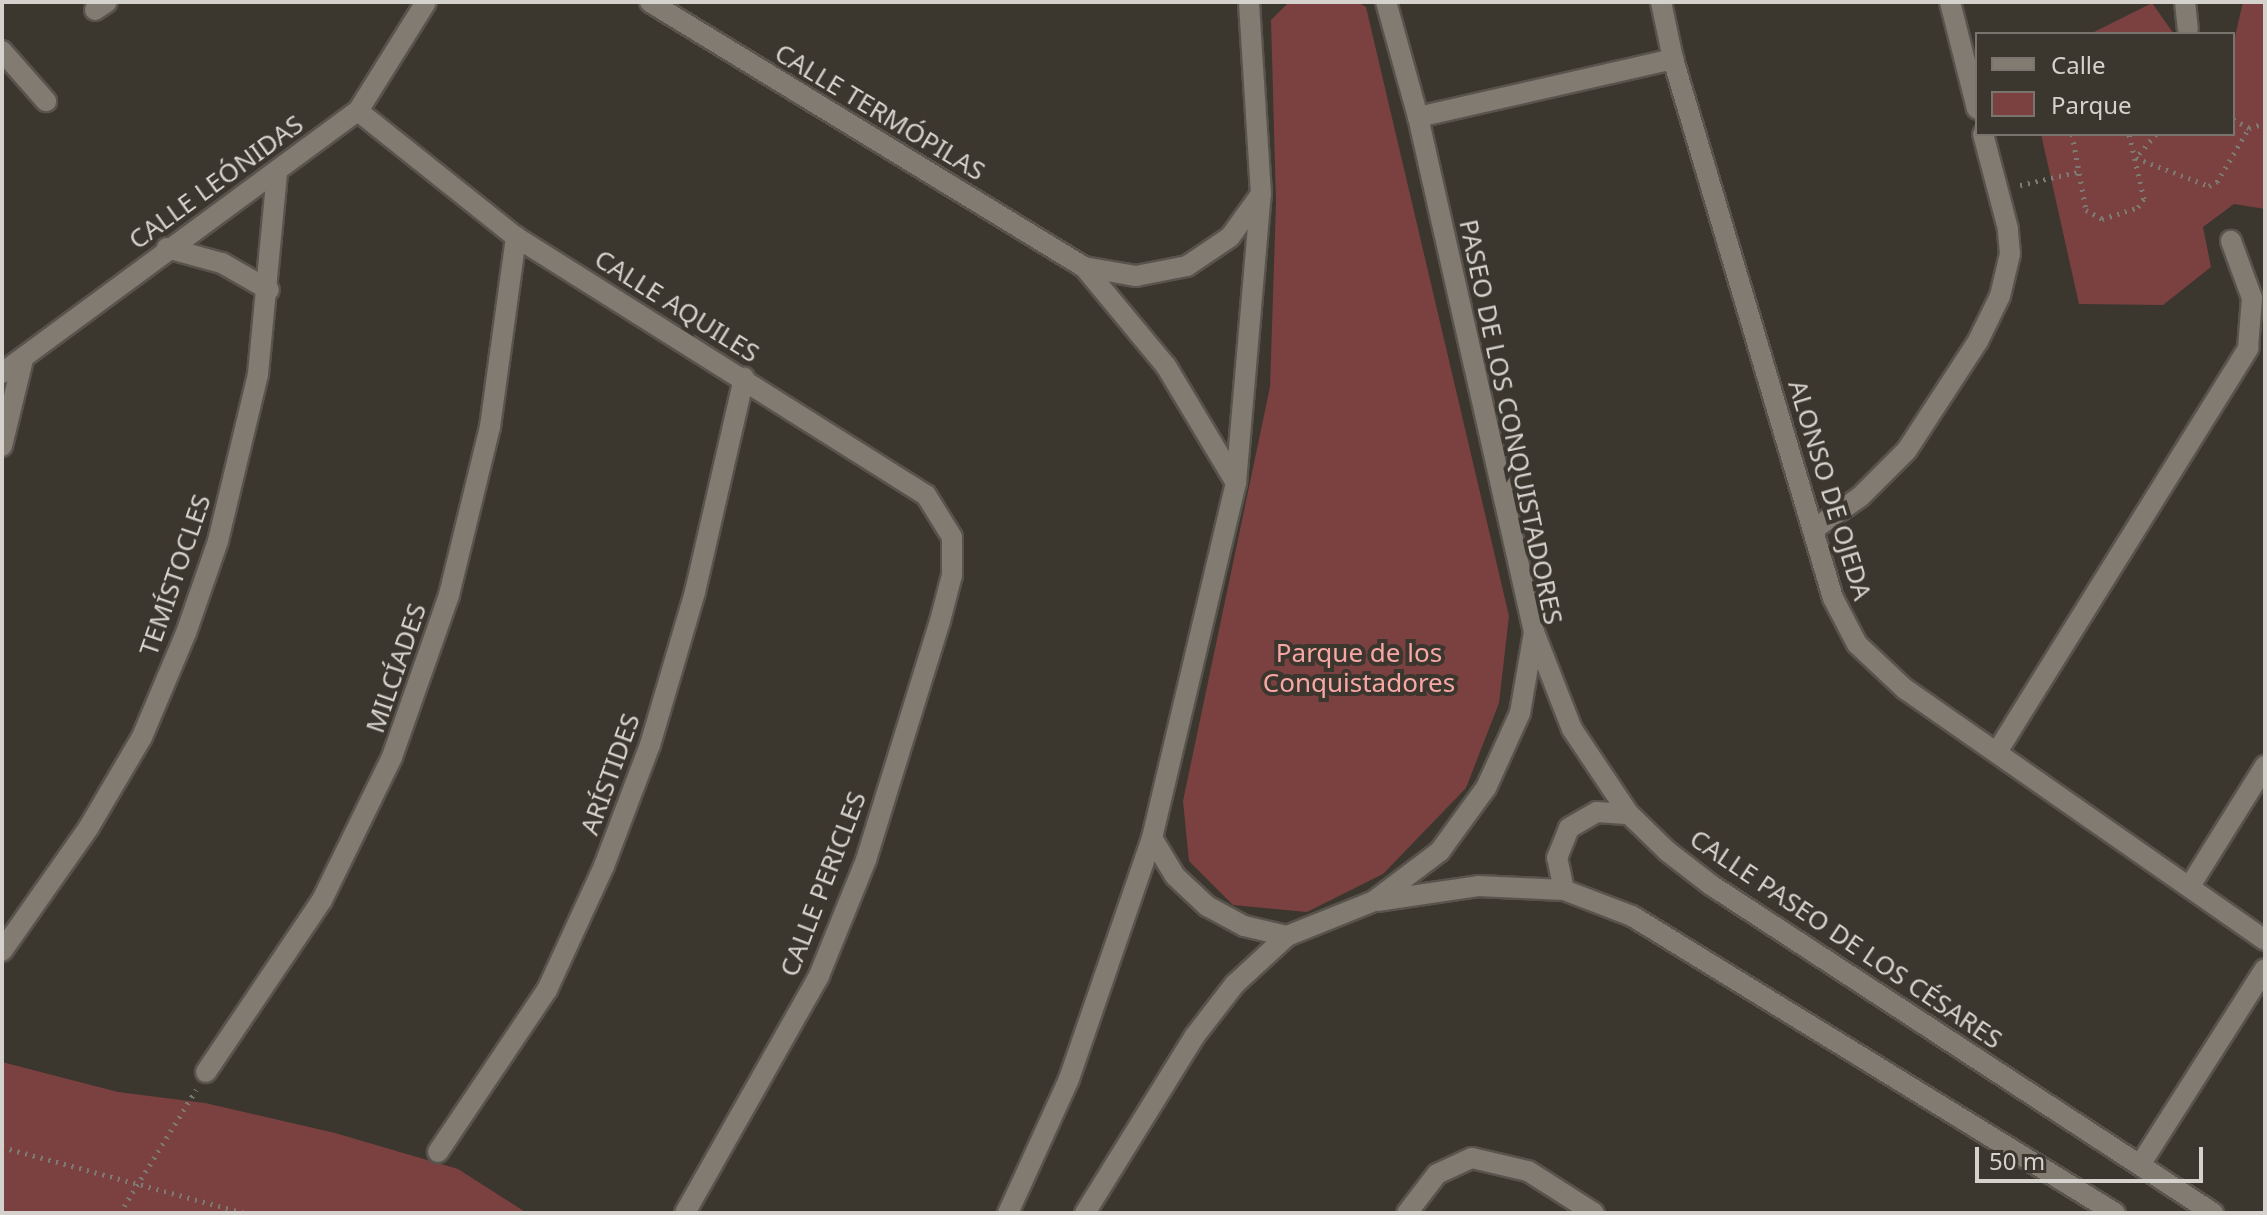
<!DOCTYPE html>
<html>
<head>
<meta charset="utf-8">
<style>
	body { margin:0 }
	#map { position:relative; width:2267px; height:1215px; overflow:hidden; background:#3b362e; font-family:"Noto Sans",sans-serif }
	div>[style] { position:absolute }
	.green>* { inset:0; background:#7a4140 }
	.path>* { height:5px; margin-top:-2.5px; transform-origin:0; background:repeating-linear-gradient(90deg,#7e7a73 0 2px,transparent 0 8px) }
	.roads { filter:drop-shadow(2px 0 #58534d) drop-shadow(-2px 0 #58534d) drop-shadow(0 2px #58534d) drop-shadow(0 -2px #58534d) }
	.minor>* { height:20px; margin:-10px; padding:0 10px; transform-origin:10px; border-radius:10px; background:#817b72 }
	span { translate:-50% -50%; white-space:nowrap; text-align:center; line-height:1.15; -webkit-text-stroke:8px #3b362e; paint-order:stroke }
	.street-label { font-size:26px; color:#d5d2cd }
	.park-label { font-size:26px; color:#f9a7a5 }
	.frame { position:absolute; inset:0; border:4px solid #d5d2cd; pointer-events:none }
	.legend { position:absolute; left:1975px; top:32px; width:260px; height:104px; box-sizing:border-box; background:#3b362e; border:2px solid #79746e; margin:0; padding:10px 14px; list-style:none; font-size:24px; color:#d5d2cd }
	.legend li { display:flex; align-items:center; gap:16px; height:40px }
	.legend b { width:40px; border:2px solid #79746e }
	.scale { position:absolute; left:1975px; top:1147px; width:228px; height:36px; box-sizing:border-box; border:4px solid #d5d2cd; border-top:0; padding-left:10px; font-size:24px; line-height:28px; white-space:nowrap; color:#d5d2cd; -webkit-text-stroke:6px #3b362e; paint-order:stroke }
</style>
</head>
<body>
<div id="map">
	<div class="green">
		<i style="clip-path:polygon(1289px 2px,1357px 2px,1366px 7px,1509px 616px,1499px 703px,1466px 788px,1383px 874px,1307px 912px,1233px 905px,1189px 861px,1183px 801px,1270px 387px,1276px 203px,1271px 20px)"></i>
		<i style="clip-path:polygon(2243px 2px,2265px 2px,2265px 209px,2234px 204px,2203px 227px,2211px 267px,2163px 305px,2079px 304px,2041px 134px,2233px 134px,2233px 45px)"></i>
		<i style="clip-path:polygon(2152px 3px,2174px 34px,2090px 34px)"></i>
		<i style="clip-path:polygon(2px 1062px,118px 1092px,205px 1103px,335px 1133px,458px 1169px,527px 1213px,2px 1213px)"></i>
	</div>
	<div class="path">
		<i style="left:2249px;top:128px;width:17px;rotate:-17deg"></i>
		<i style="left:2072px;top:134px;width:77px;rotate:79.6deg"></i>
		<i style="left:2086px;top:210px;width:18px;rotate:29deg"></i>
		<i style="left:2102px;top:219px;width:38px;rotate:-18deg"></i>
		<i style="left:2138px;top:207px;width:10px;rotate:-53deg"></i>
		<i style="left:2144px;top:199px;width:67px;rotate:-103deg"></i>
		<i style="left:2156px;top:134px;width:31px;rotate:130deg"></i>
		<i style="left:2136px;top:158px;width:78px;rotate:21deg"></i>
		<i style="left:2209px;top:186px;width:9px;rotate:-27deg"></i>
		<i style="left:2217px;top:182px;width:63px;rotate:-59.3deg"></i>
		<i style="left:2249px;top:128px;width:18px;rotate:-151deg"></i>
		<i style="left:2020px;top:185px;width:58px;rotate:-12.8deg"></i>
		<i style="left:2px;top:1147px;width:252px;rotate:15.2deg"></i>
		<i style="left:120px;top:1213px;width:145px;rotate:-58.3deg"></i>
	</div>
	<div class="roads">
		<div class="minor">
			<i style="left:650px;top:2px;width:509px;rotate:31.41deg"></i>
			<i style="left:1084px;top:267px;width:129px;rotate:50.4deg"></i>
			<i style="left:1166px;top:366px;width:136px;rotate:59.1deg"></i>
			<i style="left:1661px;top:2px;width:58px;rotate:78.1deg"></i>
			<i style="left:1673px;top:59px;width:562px;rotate:73.47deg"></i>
			<i style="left:1833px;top:598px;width:52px;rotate:62.4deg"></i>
			<i style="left:1857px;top:644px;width:66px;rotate:43.2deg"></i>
			<i style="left:1905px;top:689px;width:439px;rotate:34.9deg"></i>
			<i style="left:1950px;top:2px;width:110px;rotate:75.8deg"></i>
			<i style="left:2185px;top:2px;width:27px;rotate:84deg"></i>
			<i style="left:95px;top:10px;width:14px;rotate:-34deg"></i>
			<i style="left:2px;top:51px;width:67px;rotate:48.7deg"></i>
			<i style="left:358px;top:111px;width:202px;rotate:38.6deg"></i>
			<i style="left:516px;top:237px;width:484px;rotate:32.2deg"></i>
			<i style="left:926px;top:495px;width:49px;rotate:58.2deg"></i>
			<i style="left:952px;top:537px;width:38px;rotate:90deg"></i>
			<i style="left:952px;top:575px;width:48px;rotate:104.6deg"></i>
			<i style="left:940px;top:621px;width:250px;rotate:107.2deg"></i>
			<i style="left:866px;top:860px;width:125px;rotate:112.1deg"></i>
			<i style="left:819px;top:976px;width:272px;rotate:119.5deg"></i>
			<i style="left:1418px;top:117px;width:262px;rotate:-12.8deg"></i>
			<i style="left:167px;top:248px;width:57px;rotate:15.3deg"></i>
			<i style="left:222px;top:263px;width:54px;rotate:29.9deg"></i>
			<i style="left:1084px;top:267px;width:53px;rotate:9.8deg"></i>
			<i style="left:1136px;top:276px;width:52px;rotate:-11.1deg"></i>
			<i style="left:1187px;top:266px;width:52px;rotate:-34deg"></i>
			<i style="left:1230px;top:237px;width:49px;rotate:-54.1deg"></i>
			<i style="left:2px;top:373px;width:442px;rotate:-36.4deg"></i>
			<i style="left:358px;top:111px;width:128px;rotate:-58deg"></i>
			<i style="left:2px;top:446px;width:89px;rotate:-76.4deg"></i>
			<i style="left:1814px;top:529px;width:56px;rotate:-34.8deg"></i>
			<i style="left:1860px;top:497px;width:66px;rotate:-45deg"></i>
			<i style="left:1907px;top:450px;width:130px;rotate:-56.9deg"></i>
			<i style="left:1978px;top:341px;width:50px;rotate:-63.9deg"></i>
			<i style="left:2000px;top:296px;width:43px;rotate:-76.6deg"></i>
			<i style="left:2010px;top:254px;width:25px;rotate:-95deg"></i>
			<i style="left:2008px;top:229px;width:98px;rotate:-104.7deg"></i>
			<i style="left:1534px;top:632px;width:104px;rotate:68.6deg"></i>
			<i style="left:1572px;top:729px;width:102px;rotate:56.2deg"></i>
			<i style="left:1629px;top:814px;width:53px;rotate:44.2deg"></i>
			<i style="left:1667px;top:851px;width:56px;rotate:37.7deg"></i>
			<i style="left:1711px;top:885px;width:600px;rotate:33.16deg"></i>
			<i style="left:1997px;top:752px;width:476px;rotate:-58.1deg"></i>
			<i style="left:2248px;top:348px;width:50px;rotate:-85.4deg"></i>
			<i style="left:2252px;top:298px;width:61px;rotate:-110.2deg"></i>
			<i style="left:1152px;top:838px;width:44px;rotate:58.8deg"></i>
			<i style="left:1175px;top:876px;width:44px;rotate:43.2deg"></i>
			<i style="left:1207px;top:906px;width:42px;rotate:28.4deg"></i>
			<i style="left:1244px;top:926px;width:44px;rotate:13.1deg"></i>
			<i style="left:2190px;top:886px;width:142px;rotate:-58deg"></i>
			<i style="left:1564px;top:890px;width:33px;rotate:-102deg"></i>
			<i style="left:1557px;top:858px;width:32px;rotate:-68deg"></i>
			<i style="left:1569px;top:828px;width:32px;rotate:-30deg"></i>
			<i style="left:1597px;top:812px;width:32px;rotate:4deg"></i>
			<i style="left:1377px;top:901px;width:102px;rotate:-8.4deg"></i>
			<i style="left:1478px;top:886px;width:86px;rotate:2.7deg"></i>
			<i style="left:1564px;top:890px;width:73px;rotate:20.9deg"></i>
			<i style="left:1632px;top:916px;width:567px;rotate:31.59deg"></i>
			<i style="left:2px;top:951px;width:151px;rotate:-54.9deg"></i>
			<i style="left:89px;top:827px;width:104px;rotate:-59.5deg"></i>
			<i style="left:142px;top:737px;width:113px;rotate:-67.1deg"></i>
			<i style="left:186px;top:633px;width:97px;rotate:-70.8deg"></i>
			<i style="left:218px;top:541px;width:172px;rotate:-76.5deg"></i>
			<i style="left:258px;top:374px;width:203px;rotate:-84.6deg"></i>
			<i style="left:206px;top:1072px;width:207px;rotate:-56deg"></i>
			<i style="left:322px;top:900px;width:159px;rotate:-63.9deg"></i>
			<i style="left:392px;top:757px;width:172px;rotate:-70.6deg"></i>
			<i style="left:449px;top:595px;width:173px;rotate:-76.3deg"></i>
			<i style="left:490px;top:427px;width:192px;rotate:-82.2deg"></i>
			<i style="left:438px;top:1152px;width:195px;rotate:-56.1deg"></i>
			<i style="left:547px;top:990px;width:136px;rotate:-65.3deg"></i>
			<i style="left:604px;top:866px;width:129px;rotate:-69.2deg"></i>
			<i style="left:650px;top:745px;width:159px;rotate:-73.6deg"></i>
			<i style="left:695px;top:592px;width:220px;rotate:-77.1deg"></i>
			<i style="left:2140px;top:1165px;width:232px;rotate:-57.5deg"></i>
			<i style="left:1008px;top:1213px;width:147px;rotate:-65.5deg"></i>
			<i style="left:1069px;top:1079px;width:255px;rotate:-71deg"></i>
			<i style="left:1152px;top:838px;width:365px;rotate:-76.7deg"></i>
			<i style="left:1236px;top:483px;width:290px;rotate:-85.1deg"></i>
			<i style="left:1261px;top:194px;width:192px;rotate:-93.6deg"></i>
			<i style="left:1085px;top:1213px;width:207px;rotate:-58.2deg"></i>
			<i style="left:1194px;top:1037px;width:67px;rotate:-52.3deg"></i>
			<i style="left:1235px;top:984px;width:71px;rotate:-42.7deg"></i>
			<i style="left:1287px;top:936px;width:94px;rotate:-21.9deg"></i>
			<i style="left:1374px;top:901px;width:83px;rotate:-37.1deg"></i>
			<i style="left:1440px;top:851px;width:78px;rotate:-53.9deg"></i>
			<i style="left:1486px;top:788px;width:82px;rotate:-65.6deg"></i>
			<i style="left:1520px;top:713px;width:82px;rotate:-80.2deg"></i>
			<i style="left:1534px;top:632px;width:528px;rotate:-102.69deg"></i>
			<i style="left:1418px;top:117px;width:119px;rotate:-105.5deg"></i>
			<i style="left:1407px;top:1213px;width:49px;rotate:-52.4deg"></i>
			<i style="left:1437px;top:1174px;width:38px;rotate:-25deg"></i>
			<i style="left:1472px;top:1158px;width:57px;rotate:13.1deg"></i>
			<i style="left:1528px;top:1171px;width:78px;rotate:32.5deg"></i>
		</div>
	</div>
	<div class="street-label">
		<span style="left:880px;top:112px;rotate:31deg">CALLE TERMÓPILAS</span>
		<span style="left:216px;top:182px;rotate:-36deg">CALLE LEÓNIDAS</span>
		<span style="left:677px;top:306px;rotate:32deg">CALLE AQUILES</span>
		<span style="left:1511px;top:422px;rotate:78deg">PASEO DE LOS CONQUISTADORES</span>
		<span style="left:1830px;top:490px;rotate:73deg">ALONSO DE OJEDA</span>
		<span style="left:175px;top:575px;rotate:-71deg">TEMÍSTOCLES</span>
		<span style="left:396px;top:668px;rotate:-71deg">MILCÍADES</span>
		<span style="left:610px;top:774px;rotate:-70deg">ARÍSTIDES</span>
		<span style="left:823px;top:884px;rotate:-69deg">CALLE PERICLES</span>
		<span style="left:1846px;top:939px;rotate:34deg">CALLE PASEO DE LOS CÉSARES</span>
	</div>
	<div class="park-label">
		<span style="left:1359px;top:668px">Parque de los<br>Conquistadores</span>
	</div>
	<div class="frame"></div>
	<ul class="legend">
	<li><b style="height:10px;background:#817b72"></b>Calle</li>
	<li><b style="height:22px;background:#7a4140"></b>Parque</li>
	</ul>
	<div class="scale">50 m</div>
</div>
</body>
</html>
